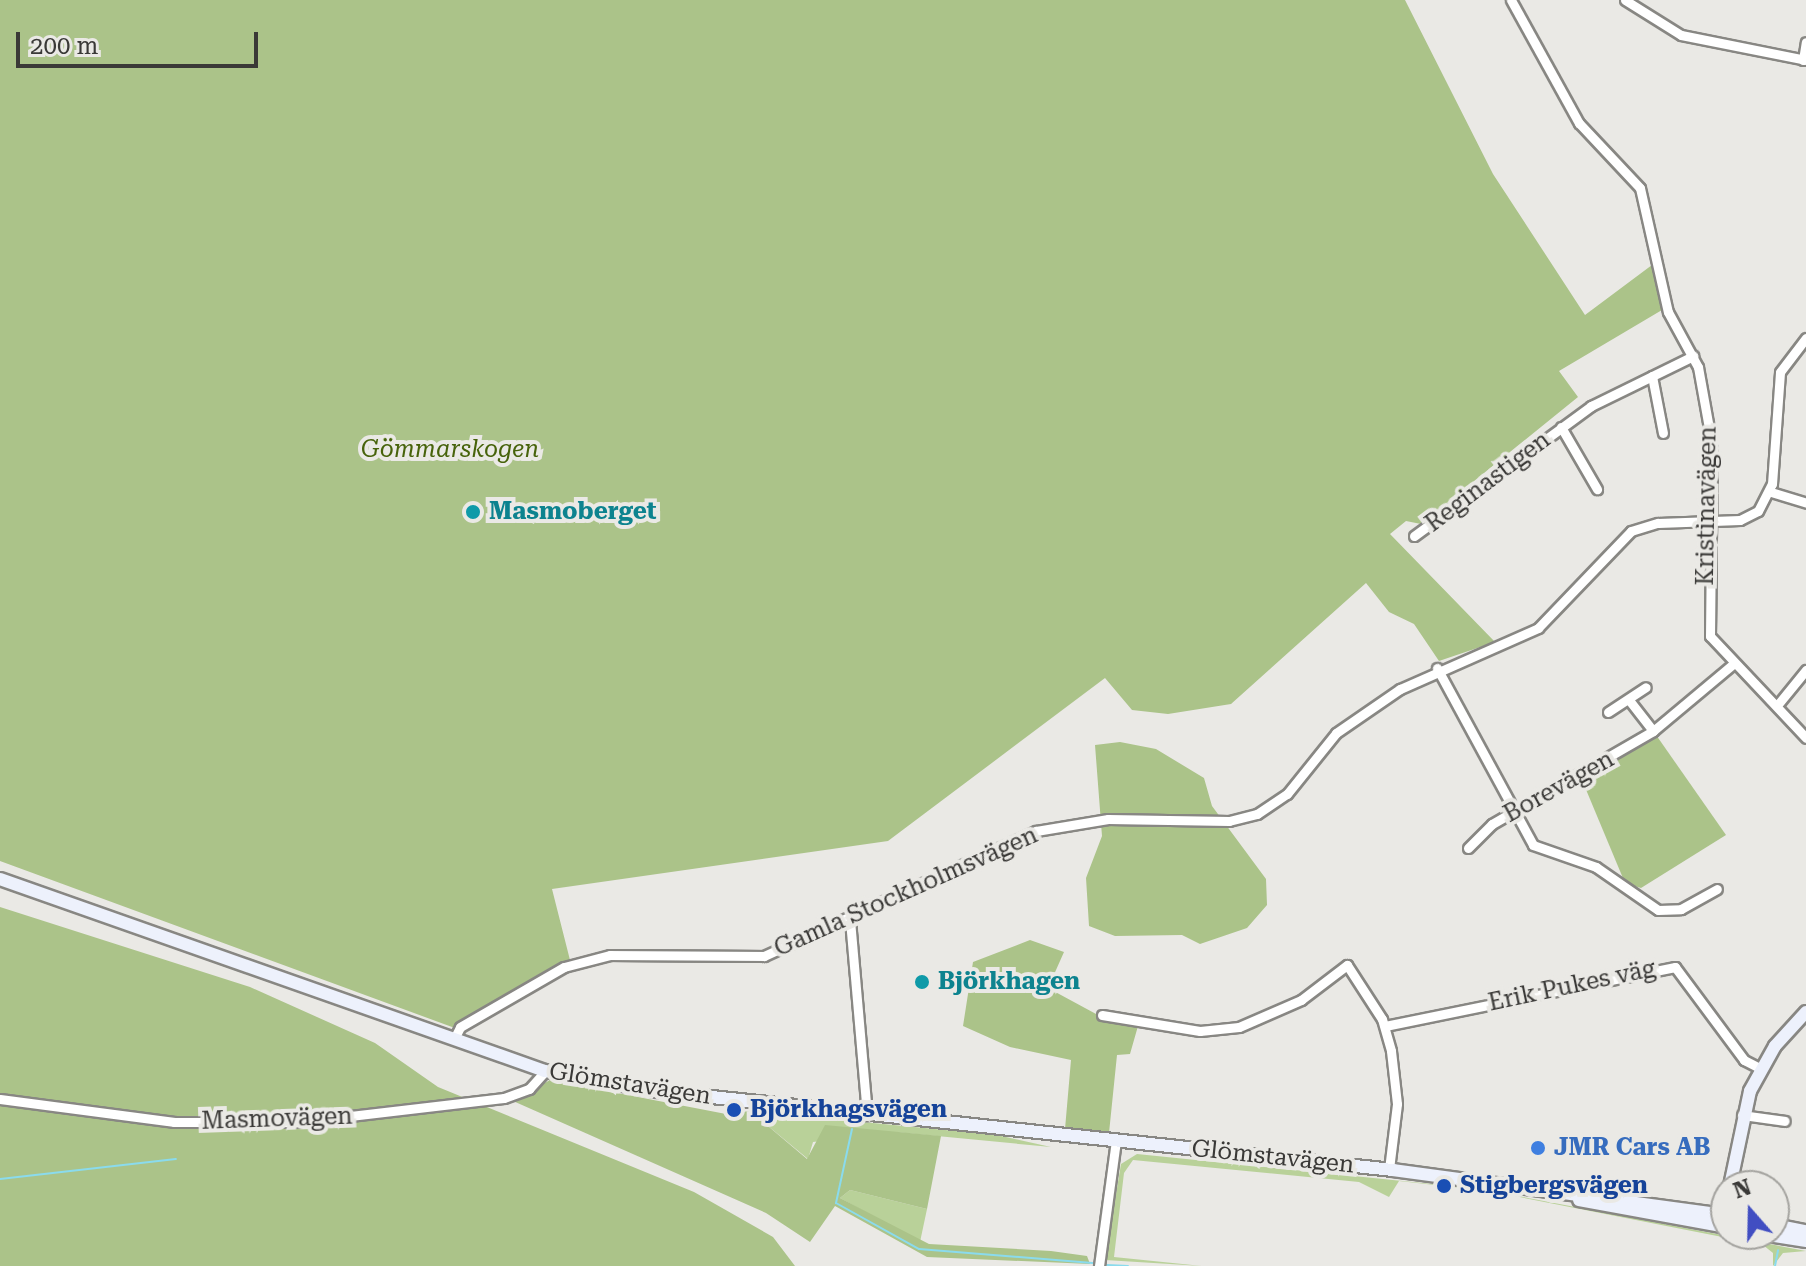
<!DOCTYPE html>
<html>
<head>
<meta charset="utf-8">
<style>
	body { margin:0 }
	#map { position:relative; width:1806px; height:1266px; overflow:hidden; background:#eae9e5; font-family:"Roboto Serif",serif }
	div>[style] { position:absolute }
	.green>* { inset:0; background:#b9d199 }
	.forest>* { inset:0; background:#abc389 }
	.stream>* { height:2px; margin:-1px; padding:0 1px; transform-origin:1px; border-radius:1px; background:#8adbed }
	.roads { filter:drop-shadow(2px 0 #888783) drop-shadow(-2px 0 #888783) drop-shadow(0 2px #888783) drop-shadow(0 -2px #888783) }
	.street>* { height:9px; margin:-4.5px; padding:0 4.5px; transform-origin:4.5px; border-radius:4.5px; background:#fff }
	.secondary>* { height:12px; margin:-6px; padding:0 6px; transform-origin:6px; border-radius:6px; background:#edf1fc }
	.dots>* { width:22px; height:22px; translate:-50% -50%; box-sizing:border-box; border:4px solid #eae9e5; border-radius:50% }
	span { translate:-50% -50%; white-space:nowrap; text-align:center; line-height:1.15; -webkit-text-stroke:8px #eae9e5; paint-order:stroke }
	.park-label { font-size:24px; color:#47630b; font-style:italic }
	.street-label { font-size:24px; color:#3a3937 }
	.culture-label { font-size:24px; color:#0d838f; font-weight:700 }
	.left { translate:0 -50%; text-align:left }
	.transit-label { font-size:24px; color:#164399; font-weight:700 }
	.shop-label { font-size:24px; color:#366cbe; font-weight:700 }
	.north { position:absolute; left:1710px; top:1170px; width:80px; height:80px; box-sizing:border-box; background:#eae9e5; border:2px solid #a4a39f; border-radius:50%; rotate:340deg; font-size:22px; font-weight:700; line-height:32px; text-align:center; color:#3a3937 }
	.north::after { content:''; display:block; margin:auto; width:28px; height:36px; background:#414ec2; clip-path:polygon(50% 0,100% 100%,50% 72%,0 100%) }
	.scale { position:absolute; left:16px; top:32px; width:242px; height:36px; box-sizing:border-box; border:4px solid #3a3937; border-top:0; padding-left:10px; font-size:24px; line-height:28px; white-space:nowrap; color:#3a3937; -webkit-text-stroke:6px #eae9e5; paint-order:stroke }
</style>
</head>
<body>
<div id="map">
	<div class="green">
		<i style="clip-path:polygon(750px 1111px,997px 1135px,1051px 1147px,895px 1132px,813px 1142px,808px 1159px)"></i>
		<i style="clip-path:polygon(1137px 1154px,1481px 1189px,1806px 1251px,1783px 1253px,1773px 1266px,1773px 1253px,1763px 1245px,1489px 1191px,1399px 1181px,1389px 1197px,1359px 1182px,1133px 1160px,1124px 1173px,1114px 1257px,1202px 1266px,1105px 1260px,1121px 1164px)"></i>
		<i style="clip-path:polygon(850px 1190px,927px 1209px,920px 1242px,840px 1198px)"></i>
	</div>
	<div class="forest">
		<i style="clip-path:polygon(0 0,1405px 0,1493px 174px,1585px 315px,1652px 265px,1662px 310px,1559px 371px,1578px 397px,1421px 524px,1406px 521px,1390px 534px,1495px 642px,1439px 661px,1414px 624px,1389px 612px,1366px 583px,1231px 704px,1168px 714px,1132px 710px,1105px 678px,888px 841px,552px 889px,572px 968px,463px 1031px,0 861px)"></i>
		<i style="clip-path:polygon(1654px 732px,1726px 835px,1641px 888px,1625px 883px,1582px 780px)"></i>
		<i style="clip-path:polygon(1120px 742px,1156px 749px,1204px 778px,1212px 806px,1266px 879px,1267px 905px,1247px 928px,1200px 944px,1182px 935px,1115px 936px,1089px 926px,1086px 878px,1102px 836px,1095px 745px)"></i>
		<i style="clip-path:polygon(0 907px,250px 987px,375px 1043px,438px 1087px,694px 1192px,773px 1237px,795px 1266px,0 1266px)"></i>
		<i style="clip-path:polygon(1030px 940px,1064px 952px,1048px 988px,1109px 1021px,1138px 1026px,1130px 1054px,1117px 1055px,1109px 1133px,1065px 1129px,1071px 1060px,1010px 1047px,963px 1026px,973px 962px)"></i>
		<i style="clip-path:polygon(550px 1080px,726px 1114px,750px 1111px,807px 1159px,825px 1125px,941px 1136px,927px 1209px,850px 1190px,840px 1198px,929px 1244px,1051px 1251px,1087px 1256px,1090px 1264px,927px 1257px,835px 1206px,810px 1242px,766px 1213px,513px 1101px)"></i>
	</div>
	<div class="stream">
		<i style="left:852px;top:1129px;width:76px;rotate:102.2deg"></i>
		<i style="left:836px;top:1203px;width:95px;rotate:29deg"></i>
		<i style="left:919px;top:1249px;width:174px;rotate:4.6deg"></i>
		<i style="left:0;top:1179px;width:177px;rotate:-6.5deg"></i>
		<i style="left:1107px;top:1265px;width:21px;rotate:3deg"></i>
		<i style="left:1775px;top:1266px;width:16px;rotate:-79deg"></i>
	</div>
	<div class="roads">
		<div class="street">
			<i style="left:1511px;top:0;width:141px;rotate:61.1deg"></i>
			<i style="left:1579px;top:123px;width:89px;rotate:46.8deg"></i>
			<i style="left:1640px;top:188px;width:127px;rotate:77.3deg"></i>
			<i style="left:1668px;top:312px;width:63px;rotate:61.4deg"></i>
			<i style="left:1698px;top:367px;width:79px;rotate:79.8deg"></i>
			<i style="left:1712px;top:445px;width:191px;rotate:90.6deg"></i>
			<i style="left:1710px;top:636px;width:140px;rotate:46.7deg"></i>
			<i style="left:1625px;top:0;width:66px;rotate:32deg"></i>
			<i style="left:1681px;top:35px;width:127px;rotate:11.3deg"></i>
			<i style="left:1803px;top:60px;width:18px;rotate:-81deg"></i>
			<i style="left:1652px;top:376px;width:58px;rotate:79.1deg"></i>
			<i style="left:1561px;top:427px;width:72px;rotate:59.9deg"></i>
			<i style="left:1771px;top:492px;width:37px;rotate:17deg"></i>
			<i style="left:1414px;top:536px;width:220px;rotate:-36.3deg"></i>
			<i style="left:1591px;top:406px;width:114px;rotate:-26.1deg"></i>
			<i style="left:1437px;top:668px;width:201px;rotate:61.5deg"></i>
			<i style="left:1533px;top:845px;width:67px;rotate:19.2deg"></i>
			<i style="left:1596px;top:867px;width:75px;rotate:34.7deg"></i>
			<i style="left:1658px;top:910px;width:23px;rotate:-2deg"></i>
			<i style="left:1681px;top:909px;width:41px;rotate:-29.1deg"></i>
			<i style="left:1629px;top:700px;width:39px;rotate:52deg"></i>
			<i style="left:1779px;top:703px;width:43px;rotate:-50.7deg"></i>
			<i style="left:1608px;top:712px;width:45px;rotate:-33.3deg"></i>
			<i style="left:1468px;top:848px;width:34px;rotate:-45deg"></i>
			<i style="left:1492px;top:824px;width:186px;rotate:-30deg"></i>
			<i style="left:1653px;top:731px;width:104px;rotate:-39.9deg"></i>
			<i style="left:850px;top:920px;width:196px;rotate:85deg"></i>
			<i style="left:1102px;top:1015px;width:99px;rotate:9.3deg"></i>
			<i style="left:1200px;top:1031px;width:39px;rotate:-6deg"></i>
			<i style="left:1239px;top:1027px;width:68px;rotate:-23.5deg"></i>
			<i style="left:1301px;top:1000px;width:58px;rotate:-37.3deg"></i>
			<i style="left:1347px;top:965px;width:64px;rotate:57.1deg"></i>
			<i style="left:1382px;top:1019px;width:33px;rotate:74deg"></i>
			<i style="left:1391px;top:1051px;width:53px;rotate:83.5deg"></i>
			<i style="left:1397px;top:1104px;width:65px;rotate:97deg"></i>
			<i style="left:1385px;top:1026px;width:296px;rotate:-11.5deg"></i>
			<i style="left:1675px;top:967px;width:116px;rotate:53.4deg"></i>
			<i style="left:1744px;top:1060px;width:18px;rotate:27deg"></i>
			<i style="left:454px;top:1039px;width:13px;rotate:-63deg"></i>
			<i style="left:460px;top:1027px;width:120px;rotate:-30deg"></i>
			<i style="left:564px;top:967px;width:48px;rotate:-14.6deg"></i>
			<i style="left:610px;top:955px;width:154px;rotate:0.4deg"></i>
			<i style="left:764px;top:956px;width:299px;rotate:-24.7deg"></i>
			<i style="left:1036px;top:831px;width:73px;rotate:-9.5deg"></i>
			<i style="left:1108px;top:819px;width:121px;rotate:0.9deg"></i>
			<i style="left:1229px;top:821px;width:29px;rotate:-14deg"></i>
			<i style="left:1257px;top:814px;width:36px;rotate:-34deg"></i>
			<i style="left:1287px;top:794px;width:78px;rotate:-51.2deg"></i>
			<i style="left:1336px;top:733px;width:78px;rotate:-34.5deg"></i>
			<i style="left:1400px;top:689px;width:151px;rotate:-23.8deg"></i>
			<i style="left:1538px;top:628px;width:134px;rotate:-46.2deg"></i>
			<i style="left:1631px;top:531px;width:28px;rotate:-17deg"></i>
			<i style="left:1658px;top:523px;width:82px;rotate:-2.1deg"></i>
			<i style="left:1740px;top:520px;width:20px;rotate:-27deg"></i>
			<i style="left:1758px;top:511px;width:30px;rotate:-63deg"></i>
			<i style="left:1772px;top:484px;width:112px;rotate:-85.9deg"></i>
			<i style="left:1780px;top:372px;width:43px;rotate:-52.6deg"></i>
			<i style="left:0;top:1099px;width:176px;rotate:7.5deg"></i>
			<i style="left:174px;top:1122px;width:125px"></i>
			<i style="left:299px;top:1122px;width:206px;rotate:-6.7deg"></i>
			<i style="left:504px;top:1098px;width:27px;rotate:-20deg"></i>
			<i style="left:529px;top:1089px;width:24px;rotate:-48deg"></i>
			<i style="left:1742px;top:1115px;width:43px;rotate:7.9deg"></i>
			<i style="left:1099px;top:1266px;width:126px;rotate:-82.3deg"></i>
		</div>
		<div class="secondary">
			<i style="left:0;top:879px;width:578px;rotate:19.41deg"></i>
			<i style="left:545px;top:1071px;width:113px;rotate:10.2deg"></i>
			<i style="left:656px;top:1091px;width:741px;rotate:6.12deg"></i>
			<i style="left:1393px;top:1170px;width:336px;rotate:7.7deg"></i>
			<i style="left:1730px;top:1186px;width:97px;rotate:-78.1deg"></i>
			<i style="left:1750px;top:1091px;width:51px;rotate:-60.9deg"></i>
			<i style="left:1775px;top:1046px;width:46px;rotate:-47.6deg"></i>
			<i style="left:1579px;top:1200px;width:149px;rotate:10.4deg"></i>
			<i style="left:1774px;top:1225px;width:33px;rotate:11deg"></i>
			<i style="left:1762px;top:1234px;width:45px;rotate:9deg"></i>
		</div>
	</div>
	<div class="dots">
		<i style="left:473px;top:512px;background:#0f9aa8"></i>
		<i style="left:922px;top:982px;background:#0f9aa8"></i>
		<i style="left:734px;top:1110px;background:#1a4fb4"></i>
		<i style="left:1538px;top:1148px;background:#3f7fe0"></i>
		<i style="left:1444px;top:1186px;background:#1a4fb4"></i>
	</div>
	<div class="park-label">
		<span style="left:450px;top:450px">Gömmarskogen</span>
	</div>
	<div class="street-label">
		<span style="left:1488px;top:482px;rotate:-37deg">Reginastigen</span>
		<span style="left:1707px;top:506px;rotate:-89deg">Kristinavägen</span>
		<span style="left:1559px;top:787px;rotate:-29deg">Borevägen</span>
		<span style="left:906px;top:892px;rotate:-24deg">Gamla Stockholmsvägen</span>
		<span style="left:1572px;top:986px;rotate:-12deg">Erik Pukes väg</span>
		<span style="left:630px;top:1084px;rotate:9deg">Glömstavägen</span>
		<span style="left:277px;top:1119px;rotate:-2deg">Masmovägen</span>
		<span style="left:1273px;top:1157px;rotate:6deg">Glömstavägen</span>
	</div>
	<div class="culture-label">
		<span class="left" style="left:489px;top:512px">Masmoberget</span>
		<span class="left" style="left:938px;top:982px">Björkhagen</span>
	</div>
	<div class="transit-label">
		<span class="left" style="left:750px;top:1110px">Björkhagsvägen</span>
		<span class="left" style="left:1460px;top:1186px">Stigbergsvägen</span>
	</div>
	<div class="shop-label">
		<span class="left" style="left:1554px;top:1148px">JMR Cars AB</span>
	</div>
	<div class="north">N</div>
	<div class="scale">200 m</div>
</div>
</body>
</html>
